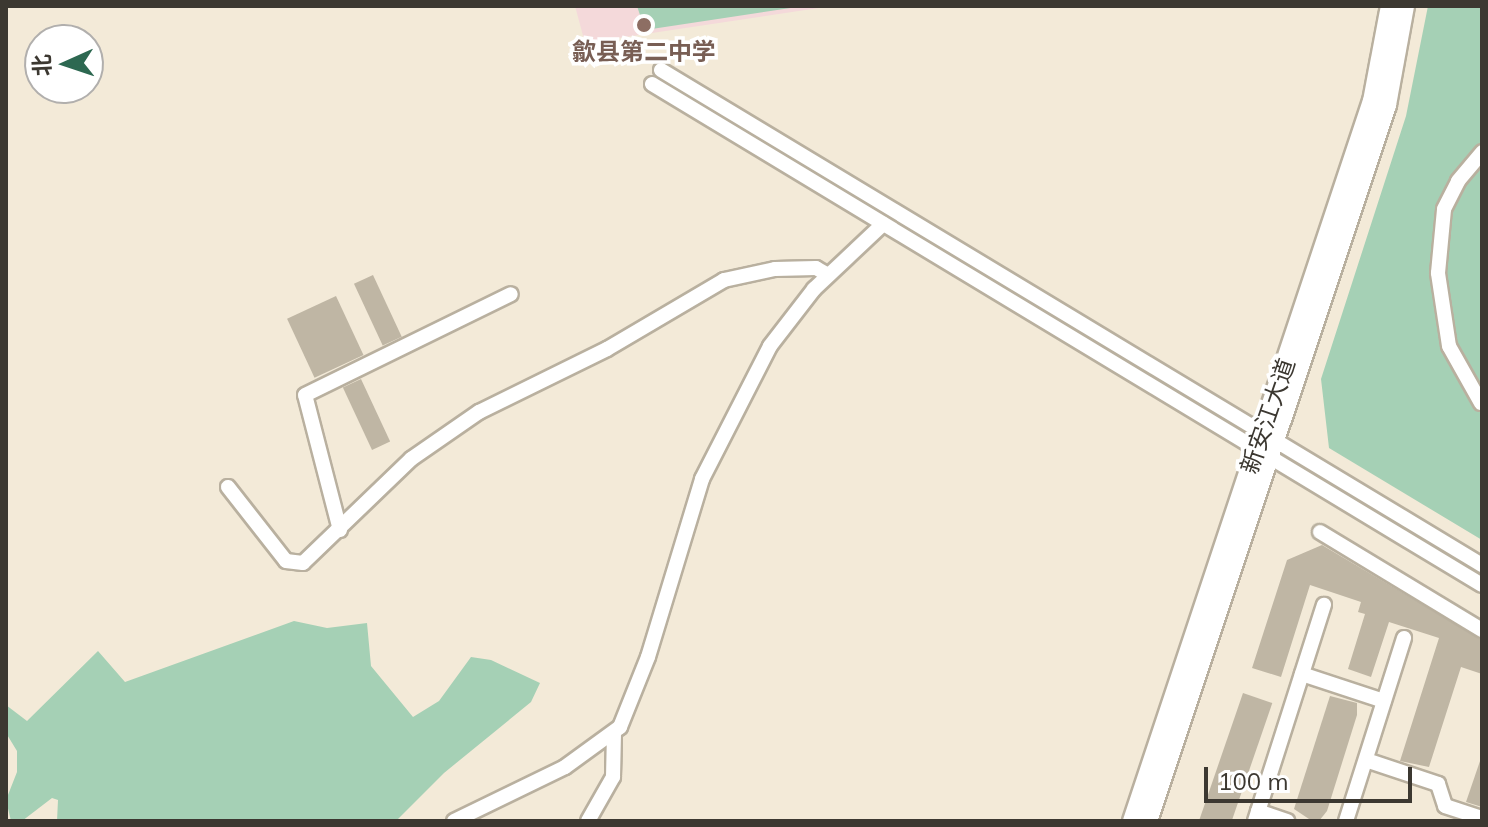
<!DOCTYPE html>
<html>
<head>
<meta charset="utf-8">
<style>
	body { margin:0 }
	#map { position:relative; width:1488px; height:827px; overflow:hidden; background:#f3ead8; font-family:Mulish,"Noto Sans SC",sans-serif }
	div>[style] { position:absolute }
	.education>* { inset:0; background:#f4d9da }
	.green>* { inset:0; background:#a5d0b5 }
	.building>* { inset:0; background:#bfb6a4; transform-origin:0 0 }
	.roads { filter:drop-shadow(2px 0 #b9b09f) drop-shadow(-2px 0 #b9b09f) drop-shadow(0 2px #b9b09f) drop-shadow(0 -2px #b9b09f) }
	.minor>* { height:14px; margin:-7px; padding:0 7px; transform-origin:7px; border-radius:7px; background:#fff }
	.major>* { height:18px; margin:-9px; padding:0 9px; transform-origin:9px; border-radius:9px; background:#fff }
	.dots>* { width:22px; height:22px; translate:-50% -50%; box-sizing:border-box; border:4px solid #fff; border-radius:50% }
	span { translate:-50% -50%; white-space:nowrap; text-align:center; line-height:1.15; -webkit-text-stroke:7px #fff; paint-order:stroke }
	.education-label { font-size:24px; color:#785e54; font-weight:700 }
	.street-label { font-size:24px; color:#3c3831 }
	.frame { position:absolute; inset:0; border:8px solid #3c3831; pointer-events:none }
	.north { position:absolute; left:24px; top:24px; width:80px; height:80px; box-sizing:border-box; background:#fff; border:2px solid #b1afad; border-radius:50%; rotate:267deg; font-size:22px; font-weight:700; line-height:32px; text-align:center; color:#3c3831 }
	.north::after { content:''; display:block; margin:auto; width:28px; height:36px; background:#2d6851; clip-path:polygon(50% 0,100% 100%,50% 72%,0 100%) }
	.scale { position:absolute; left:1204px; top:767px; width:208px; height:36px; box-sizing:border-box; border:4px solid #3c3831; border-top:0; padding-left:10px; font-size:24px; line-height:28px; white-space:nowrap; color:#3c3831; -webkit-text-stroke:6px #fff; paint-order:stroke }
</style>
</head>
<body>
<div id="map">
	<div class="education">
		<i style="clip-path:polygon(575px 6px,832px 6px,585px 43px)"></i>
	</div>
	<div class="green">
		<i style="clip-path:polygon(637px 6px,804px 6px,645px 30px)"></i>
		<i style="clip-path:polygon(1428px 6px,1482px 6px,1482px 540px,1329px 448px,1321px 379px,1406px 116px)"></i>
		<i style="clip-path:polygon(294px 621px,327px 628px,367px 623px,371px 666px,413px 717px,439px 701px,471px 657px,491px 660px,540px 683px,531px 702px,444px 773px,396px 821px,57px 821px,58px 800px,52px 798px,22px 821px,11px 821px,6px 800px,17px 772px,17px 751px,6px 733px,6px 705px,27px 721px,98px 651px,125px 682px)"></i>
	</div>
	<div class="building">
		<i style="left:373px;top:275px;width:68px;height:21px;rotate:65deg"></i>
		<i style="left:336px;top:296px;width:65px;height:54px;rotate:65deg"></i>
		<i style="left:361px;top:379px;width:69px;height:20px;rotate:65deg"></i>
		<i style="clip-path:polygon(1322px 545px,1482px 640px,1482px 674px,1461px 667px,1429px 767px,1400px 761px,1439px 638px,1389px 622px,1371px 677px,1348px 669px,1365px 614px,1358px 612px,1361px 602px,1310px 585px,1281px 677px,1252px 668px,1287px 560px)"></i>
		<i style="left:1243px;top:693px;width:31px;height:134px;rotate:19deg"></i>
		<i style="clip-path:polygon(1330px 696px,1357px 703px,1357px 715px,1327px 811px,1319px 821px,1312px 821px,1294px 809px)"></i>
		<i style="clip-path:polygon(1480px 761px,1482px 761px,1482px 807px,1466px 802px)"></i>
	</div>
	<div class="roads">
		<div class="minor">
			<i style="left:661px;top:70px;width:959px;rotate:31.09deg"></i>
			<i style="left:652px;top:84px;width:969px;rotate:31.12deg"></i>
			<i style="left:1481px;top:403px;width:65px;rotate:-119.3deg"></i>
			<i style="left:1449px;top:346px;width:74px;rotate:-98.6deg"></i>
			<i style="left:1438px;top:273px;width:64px;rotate:-84.6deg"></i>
			<i style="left:1444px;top:209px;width:31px;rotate:-63deg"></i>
			<i style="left:1458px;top:181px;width:38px;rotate:-50deg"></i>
			<i style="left:228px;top:487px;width:94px;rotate:51.9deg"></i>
			<i style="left:286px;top:561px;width:17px;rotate:7deg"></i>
			<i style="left:303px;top:563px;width:150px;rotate:-43.9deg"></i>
			<i style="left:411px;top:459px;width:83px;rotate:-34.7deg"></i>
			<i style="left:479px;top:412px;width:143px;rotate:-26.2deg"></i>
			<i style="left:607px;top:349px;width:136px;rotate:-30.5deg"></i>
			<i style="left:724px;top:280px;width:52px;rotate:-12.2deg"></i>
			<i style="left:775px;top:269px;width:41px;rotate:-1.4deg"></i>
			<i style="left:816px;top:268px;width:14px;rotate:30deg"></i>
			<i style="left:340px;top:530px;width:139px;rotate:-104.5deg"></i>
			<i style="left:305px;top:395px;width:229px;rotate:-26.1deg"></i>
			<i style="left:1320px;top:532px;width:189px;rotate:31.2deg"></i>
			<i style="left:1302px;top:674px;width:86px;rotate:18.2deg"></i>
			<i style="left:1366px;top:760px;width:76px;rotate:18.4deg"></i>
			<i style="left:1438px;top:784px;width:23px;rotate:72deg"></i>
			<i style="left:1445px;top:806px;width:39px;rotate:18deg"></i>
			<i style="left:1258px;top:811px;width:31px;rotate:19deg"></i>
			<i style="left:454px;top:821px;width:123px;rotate:-25.9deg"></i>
			<i style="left:565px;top:767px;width:68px;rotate:-36deg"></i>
			<i style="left:620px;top:727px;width:75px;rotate:-68.2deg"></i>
			<i style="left:648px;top:657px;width:186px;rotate:-73.1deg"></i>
			<i style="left:702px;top:479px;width:149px;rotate:-62.9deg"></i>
			<i style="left:770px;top:346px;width:72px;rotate:-52.3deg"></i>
			<i style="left:814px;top:289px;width:95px;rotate:-43.3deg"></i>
			<i style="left:588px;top:821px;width:51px;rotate:-60.4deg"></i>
			<i style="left:613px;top:777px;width:44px;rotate:-88.7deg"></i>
			<i style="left:1255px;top:821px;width:227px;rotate:-72.3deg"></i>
			<i style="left:1346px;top:821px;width:192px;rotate:-72.4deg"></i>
		</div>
		<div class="major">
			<i style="left:1132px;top:821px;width:759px;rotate:-71.57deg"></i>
			<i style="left:1372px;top:101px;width:97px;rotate:-79.3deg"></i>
			<i style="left:1148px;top:821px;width:755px;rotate:-71.54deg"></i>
			<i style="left:1387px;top:105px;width:101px;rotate:-79.7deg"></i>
		</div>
	</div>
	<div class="dots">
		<i style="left:644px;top:25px;background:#8d6e63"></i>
	</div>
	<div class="education-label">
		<span style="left:644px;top:52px">歙县第二中学</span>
	</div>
	<div class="street-label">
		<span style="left:1268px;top:416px;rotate:-71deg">新安江大道</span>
	</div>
	<div class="frame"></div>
	<div class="north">北</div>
	<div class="scale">100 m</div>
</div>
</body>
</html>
